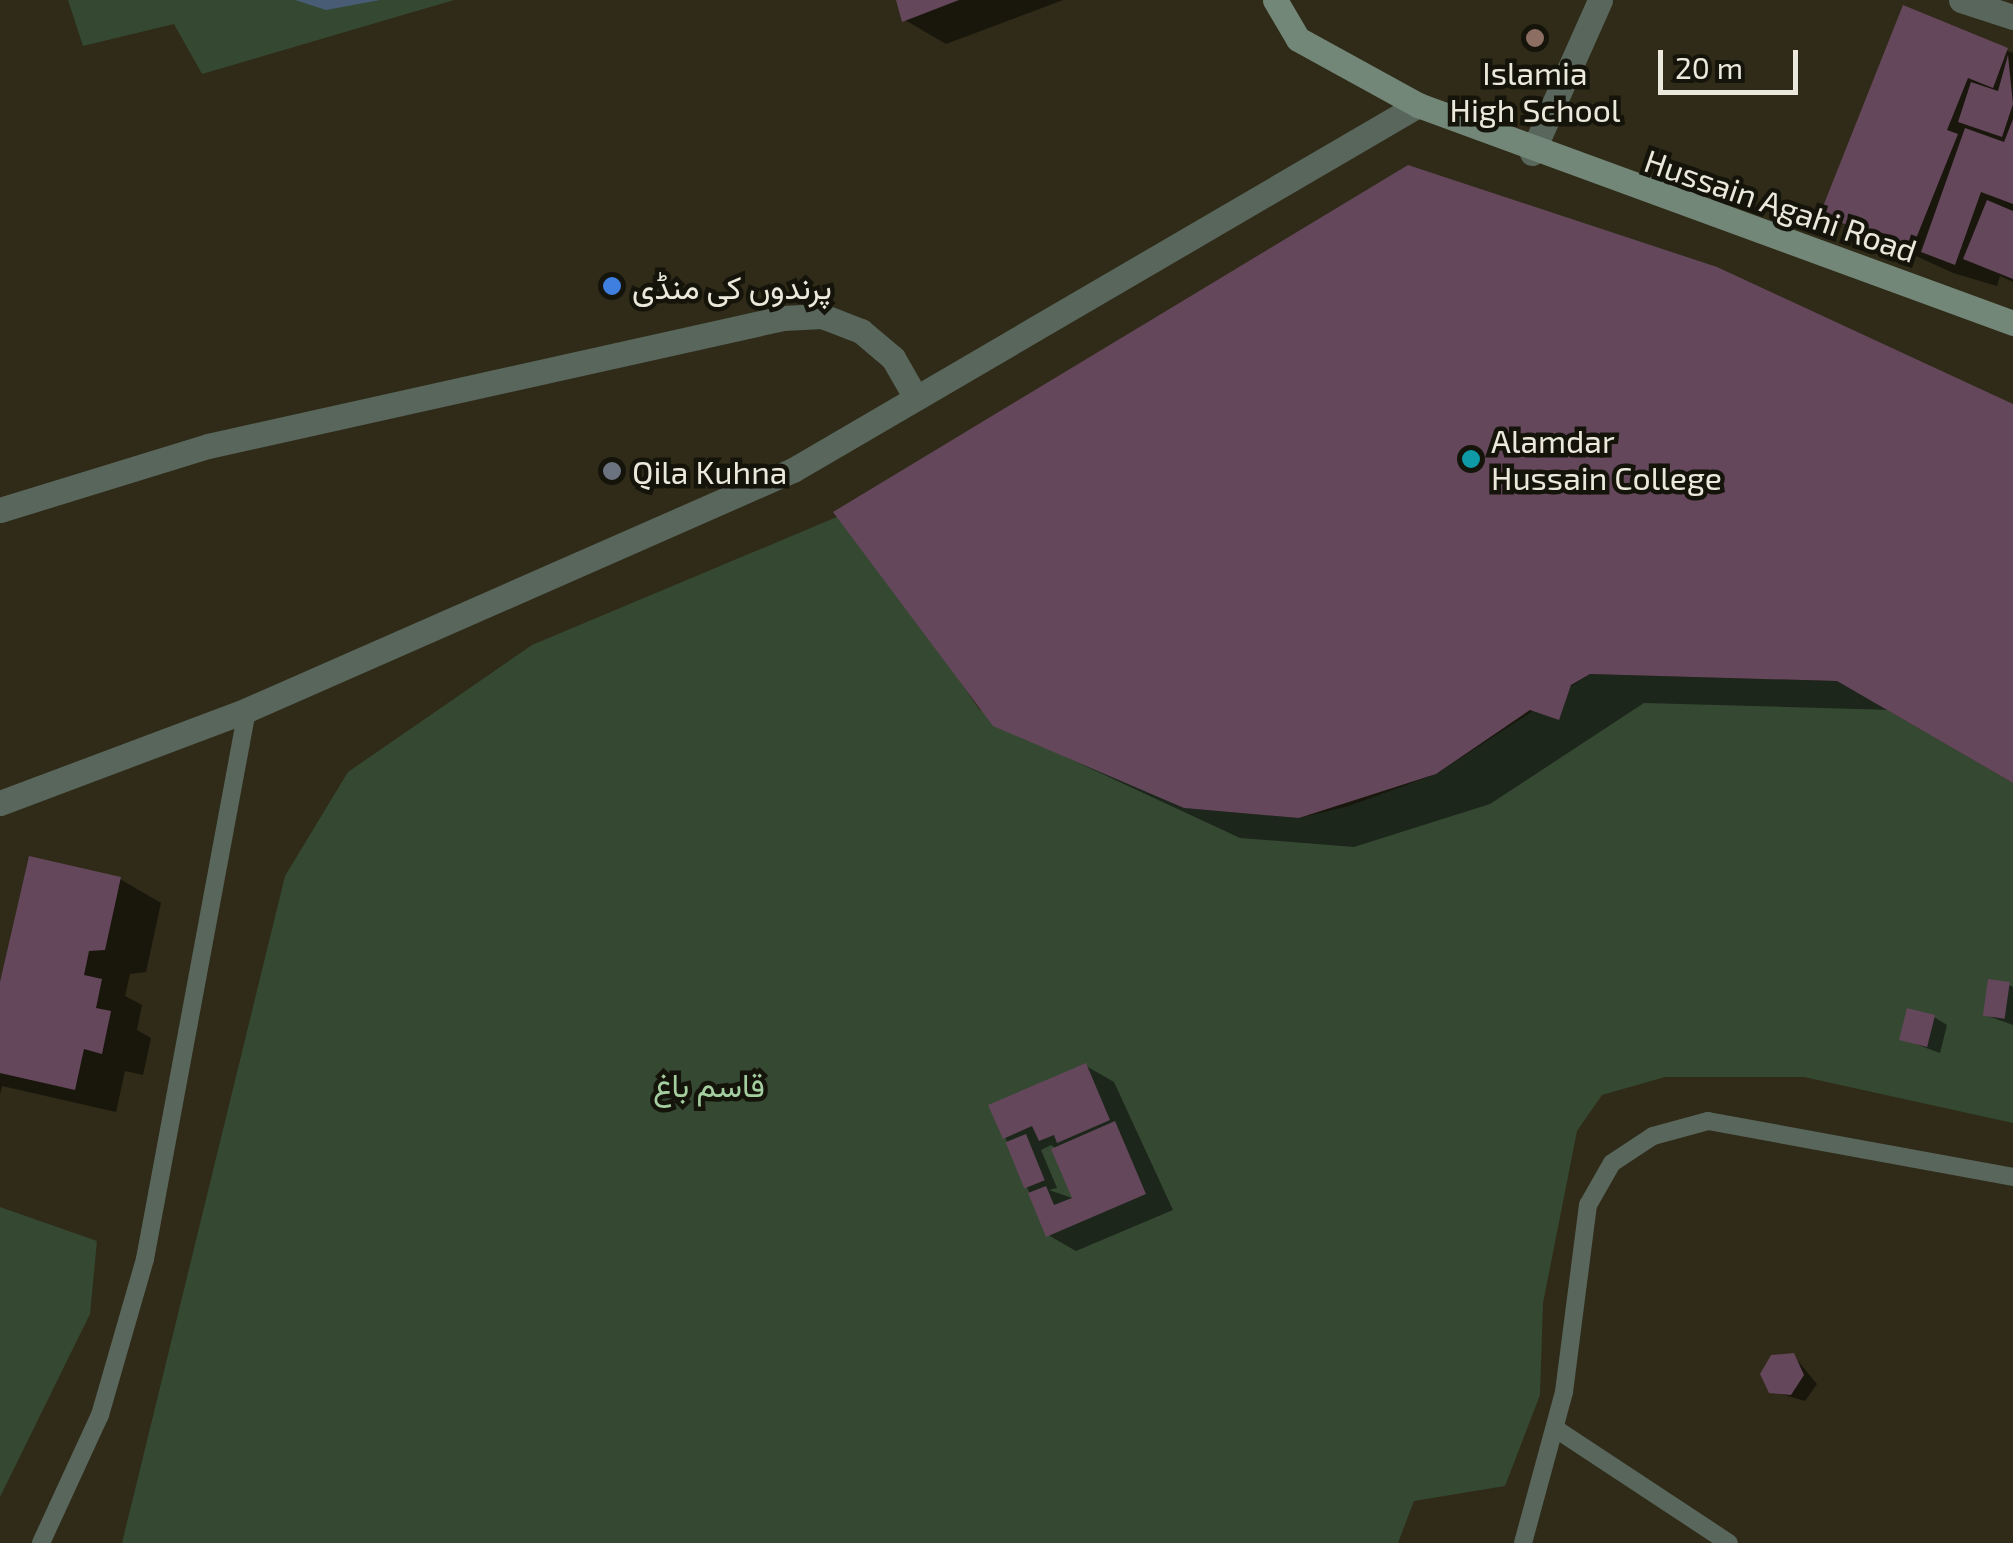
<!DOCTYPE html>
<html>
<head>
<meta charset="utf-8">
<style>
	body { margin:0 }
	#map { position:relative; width:2013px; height:1543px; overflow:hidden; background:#2f2b18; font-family:"Exo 2",Vazirmatn,sans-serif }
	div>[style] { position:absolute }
	.green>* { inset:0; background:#354832 }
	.water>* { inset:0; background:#485c76 }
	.shadow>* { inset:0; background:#0007 }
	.building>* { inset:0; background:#64475a; transform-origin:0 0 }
	.service>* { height:18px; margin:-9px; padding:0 9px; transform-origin:9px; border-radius:9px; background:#59665c }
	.minor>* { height:25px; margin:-12.5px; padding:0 12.5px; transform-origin:12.5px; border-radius:12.5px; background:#59665c }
	.secondary>* { height:25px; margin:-12.5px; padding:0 12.5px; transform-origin:12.5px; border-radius:12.5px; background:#738778 }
	.dots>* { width:28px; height:28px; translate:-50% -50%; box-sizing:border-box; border:5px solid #15140b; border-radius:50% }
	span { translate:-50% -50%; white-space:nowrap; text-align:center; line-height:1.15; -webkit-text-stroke:9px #15140b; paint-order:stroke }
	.poi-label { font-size:32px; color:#ebe9dc }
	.left { translate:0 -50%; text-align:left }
	.street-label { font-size:32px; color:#ebe9dc }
	.park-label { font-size:32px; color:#a4ce9f }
	.scale { position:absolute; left:1658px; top:50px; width:140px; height:45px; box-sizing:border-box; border:5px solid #ebe9dc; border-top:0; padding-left:12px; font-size:30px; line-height:35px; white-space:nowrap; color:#ebe9dc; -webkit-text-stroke:8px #15140b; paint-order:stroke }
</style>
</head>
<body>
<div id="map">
	<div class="green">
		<i style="clip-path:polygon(68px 0,454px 0,202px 74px,174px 24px,83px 46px)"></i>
		<i style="clip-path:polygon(844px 514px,979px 709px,1184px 808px,1299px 818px,1349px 806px,1436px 774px,1590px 674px,1837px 681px,2013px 783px,2013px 1123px,1804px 1077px,1665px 1077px,1602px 1095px,1577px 1131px,1543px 1303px,1540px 1395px,1505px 1486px,1414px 1501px,1398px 1543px,122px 1543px,285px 876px,348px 772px,532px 645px)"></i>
		<i style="clip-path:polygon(0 1207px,97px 1241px,90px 1314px,0 1497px)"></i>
	</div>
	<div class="water">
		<i style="clip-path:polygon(295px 0,380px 0,326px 10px)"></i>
	</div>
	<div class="shadow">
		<i style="clip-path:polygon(900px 0,1063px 0,946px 44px,905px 20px)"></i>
		<i style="clip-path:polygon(1904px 8px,2013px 53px,2013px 282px,2000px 276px,1997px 286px,1953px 273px,1823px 213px)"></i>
		<i style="clip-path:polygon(2013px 407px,2013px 780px,1892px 710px,1644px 703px,1490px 804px,1354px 847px,1240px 838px,995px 724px)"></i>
		<i style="clip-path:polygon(120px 879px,161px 903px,146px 972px,130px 974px,125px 996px,142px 1005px,137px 1030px,151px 1038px,143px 1075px,125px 1071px,116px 1112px,2px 1086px,0 1095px,0 993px)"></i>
		<i style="clip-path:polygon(2009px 985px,2013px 987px,2013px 1025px,1985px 1015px)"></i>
		<i style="clip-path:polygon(1934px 1017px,1947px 1025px,1940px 1053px,1902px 1039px)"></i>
		<i style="clip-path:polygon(evenodd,1086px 1066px,1114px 1082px,1173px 1210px,1076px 1251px,1048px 1235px,1005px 1137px,1086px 1066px,1051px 1145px,1057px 1149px,1075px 1199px,1049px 1190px,1057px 1188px,1041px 1150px,1051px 1145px)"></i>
		<i style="clip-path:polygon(1793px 1355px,1817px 1384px,1805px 1401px,1771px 1391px)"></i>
	</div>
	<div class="building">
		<i style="clip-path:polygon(896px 0,959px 0,902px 22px)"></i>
		<i style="clip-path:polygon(1903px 5px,2008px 48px,1993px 88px,1968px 78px,1947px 130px,1958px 134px,1911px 251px,1820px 214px)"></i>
		<i style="clip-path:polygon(2008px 55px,2013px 104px,2002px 137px,1958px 122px,1971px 82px,1998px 91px)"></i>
		<i style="clip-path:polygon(2013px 119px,2013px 204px,1981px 192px,1955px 265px,1921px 252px,1965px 128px,2004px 142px)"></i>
		<i style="clip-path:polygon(1408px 165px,1717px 267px,2013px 404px,2013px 783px,1837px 681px,1590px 674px,1571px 685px,1559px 720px,1530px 710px,1436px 774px,1299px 818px,1184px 808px,993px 726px,833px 512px)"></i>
		<i style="clip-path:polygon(1987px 200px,2013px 211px,2013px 279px,1963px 259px)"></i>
		<i style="clip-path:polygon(29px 856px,121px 877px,105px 950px,89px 951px,84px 975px,102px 979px,96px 1008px,111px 1011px,102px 1054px,84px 1049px,75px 1090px,0 1073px,0 982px)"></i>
		<i style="left:1988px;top:979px;width:22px;height:37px;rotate:8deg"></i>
		<i style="left:1907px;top:1008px;width:29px;height:33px;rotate:14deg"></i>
		<i style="clip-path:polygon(1086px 1063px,1110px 1120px,1057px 1143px,1054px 1135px,1039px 1141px,1032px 1126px,1003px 1139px,988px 1105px)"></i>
		<i style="clip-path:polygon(1115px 1121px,1146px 1194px,1046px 1237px,1028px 1193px,1046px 1186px,1054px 1205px,1072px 1198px,1051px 1149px)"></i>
		<i style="left:1026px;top:1134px;width:50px;height:22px;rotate:68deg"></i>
		<i style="clip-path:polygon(1794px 1353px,1804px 1375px,1791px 1395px,1769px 1393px,1760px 1374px,1771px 1355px)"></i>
	</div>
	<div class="service">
		<i style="left:1556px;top:1429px;width:207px;rotate:33.4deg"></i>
		<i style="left:41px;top:1543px;width:141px;rotate:-65.3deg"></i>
		<i style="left:100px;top:1415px;width:162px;rotate:-73.9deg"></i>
		<i style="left:145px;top:1259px;width:558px;rotate:-79.47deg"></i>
		<i style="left:1523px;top:1543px;width:156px;rotate:-74.8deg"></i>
		<i style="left:1564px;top:1392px;width:189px;rotate:-82.7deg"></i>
		<i style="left:1588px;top:1205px;width:48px;rotate:-60.3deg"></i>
		<i style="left:1612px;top:1163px;width:49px;rotate:-33.4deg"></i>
		<i style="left:1653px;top:1136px;width:57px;rotate:-15.3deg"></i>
		<i style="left:1708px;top:1121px;width:310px;rotate:10.4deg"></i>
	</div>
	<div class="minor">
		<i style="left:1961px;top:0;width:55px;rotate:18.1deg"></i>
		<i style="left:1532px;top:153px;width:167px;rotate:-66deg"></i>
		<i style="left:0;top:510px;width:218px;rotate:-17.1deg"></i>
		<i style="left:208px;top:446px;width:589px;rotate:-12.55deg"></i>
		<i style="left:783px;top:318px;width:39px;rotate:-3deg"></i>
		<i style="left:822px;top:316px;width:42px;rotate:21deg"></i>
		<i style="left:861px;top:331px;width:42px;rotate:40.2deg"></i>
		<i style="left:893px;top:358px;width:46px;rotate:60.1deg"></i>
		<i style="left:0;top:803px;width:264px;rotate:-20.6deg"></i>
		<i style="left:247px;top:710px;width:596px;rotate:-23.73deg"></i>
		<i style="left:793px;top:470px;width:724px;rotate:-30.28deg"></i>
	</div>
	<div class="secondary">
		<i style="left:1275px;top:0;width:45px;rotate:59.5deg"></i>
		<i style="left:1298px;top:39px;width:137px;rotate:28.8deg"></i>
		<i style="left:1418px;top:105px;width:634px;rotate:20.12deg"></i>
	</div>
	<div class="dots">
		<i style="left:1535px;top:38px;background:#8d6e63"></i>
		<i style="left:612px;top:286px;background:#3f7fe0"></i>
		<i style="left:1471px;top:459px;background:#0f9aa8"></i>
		<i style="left:612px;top:471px;background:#6b7280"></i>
	</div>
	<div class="poi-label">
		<span style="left:1535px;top:91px">Islamia<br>High School</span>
		<span class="left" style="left:632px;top:286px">پرندوں کی منڈی</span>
		<span class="left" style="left:1491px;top:459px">Alamdar<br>Hussain College</span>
		<span class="left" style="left:632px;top:471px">Qila Kuhna</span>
	</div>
	<div class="street-label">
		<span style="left:1781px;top:205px;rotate:19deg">Hussain Agahi Road</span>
	</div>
	<div class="park-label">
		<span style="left:709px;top:1084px">قاسم باغ</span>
	</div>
	<div class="scale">20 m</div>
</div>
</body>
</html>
